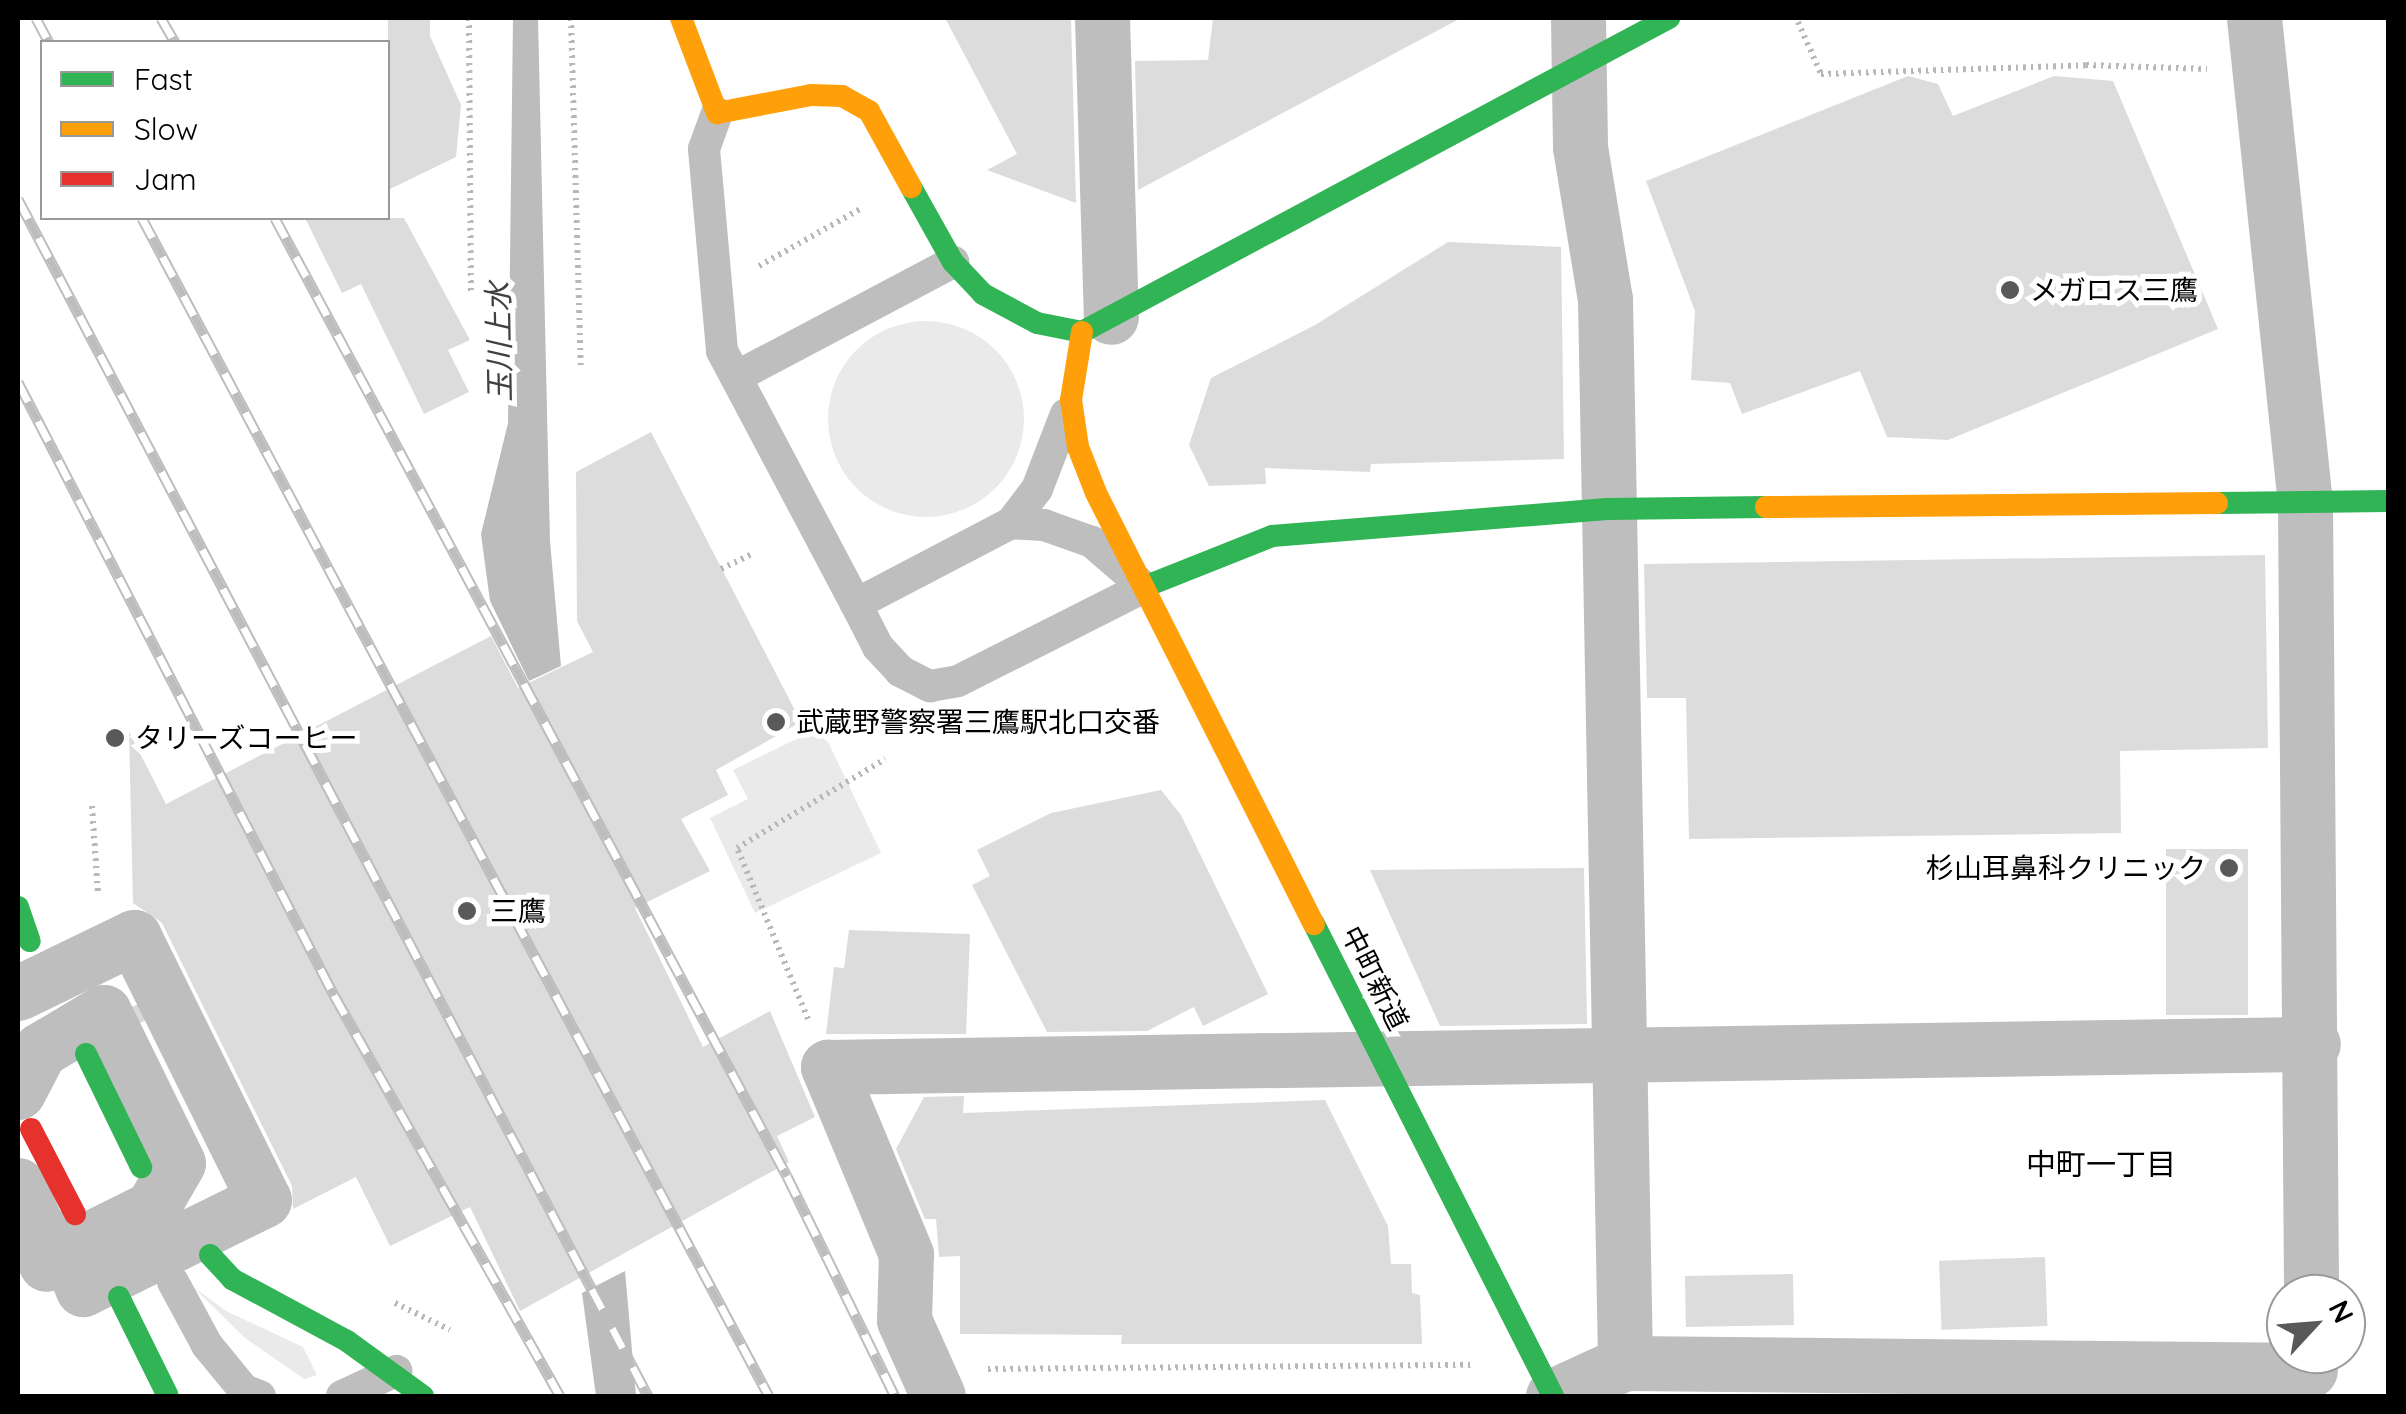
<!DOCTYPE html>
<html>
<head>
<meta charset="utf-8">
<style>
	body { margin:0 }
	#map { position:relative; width:2406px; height:1414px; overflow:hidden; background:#fff; font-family:Quicksand,"Noto Sans JP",sans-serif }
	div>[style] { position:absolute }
	.green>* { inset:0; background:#eaeaea }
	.round { border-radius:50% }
	.water>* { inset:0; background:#bcbcbc }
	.building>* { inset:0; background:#dcdcdc; transform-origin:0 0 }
	.street-tunnel>* { height:55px; margin-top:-27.5px; transform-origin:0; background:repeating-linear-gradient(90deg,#d9d9d9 0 55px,transparent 0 83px) }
	.path>* { height:6px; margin-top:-3px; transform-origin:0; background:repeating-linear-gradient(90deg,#b8b8b8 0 2.5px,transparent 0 7.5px) }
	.lane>* { height:32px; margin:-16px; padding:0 16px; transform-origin:16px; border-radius:16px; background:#bebebe }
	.street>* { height:55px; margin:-27.5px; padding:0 27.5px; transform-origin:27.5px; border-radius:27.5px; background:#bebebe }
	.fast>* { height:22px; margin:-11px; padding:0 11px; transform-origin:11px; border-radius:11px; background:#30b455 }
	.slow>* { height:22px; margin:-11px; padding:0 11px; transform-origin:11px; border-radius:11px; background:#ff9f0a }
	.jam>* { height:22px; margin:-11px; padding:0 11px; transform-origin:11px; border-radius:11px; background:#e5322d }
	.rail>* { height:11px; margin-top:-5.5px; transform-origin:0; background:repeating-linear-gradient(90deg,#fff 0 22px,#bdbdbd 0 44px); box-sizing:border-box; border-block:2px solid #bdbdbd }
	.dots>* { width:28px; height:28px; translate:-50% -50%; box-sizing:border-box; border:5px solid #fff; border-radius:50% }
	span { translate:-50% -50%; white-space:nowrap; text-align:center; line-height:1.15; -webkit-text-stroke:10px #fff; paint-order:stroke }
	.poi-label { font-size:28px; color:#000 }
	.left { translate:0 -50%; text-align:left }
	.right { translate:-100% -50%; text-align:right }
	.street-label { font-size:28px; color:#000 }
	.water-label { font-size:30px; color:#404040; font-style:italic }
	.neighbourhood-label { font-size:30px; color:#000 }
	.frame { position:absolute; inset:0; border:20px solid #000; pointer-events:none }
	.legend { position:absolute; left:40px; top:40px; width:350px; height:180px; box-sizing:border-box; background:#fff; border:2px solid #999; margin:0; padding:12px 18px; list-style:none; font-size:30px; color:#000 }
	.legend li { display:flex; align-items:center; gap:20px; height:50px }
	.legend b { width:50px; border:2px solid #999 }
	.north { position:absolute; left:2266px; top:1274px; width:100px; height:100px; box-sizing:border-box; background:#fff; border:2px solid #999; border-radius:50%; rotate:64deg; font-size:28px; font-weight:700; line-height:40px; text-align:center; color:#000 }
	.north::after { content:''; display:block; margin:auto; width:35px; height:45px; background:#595959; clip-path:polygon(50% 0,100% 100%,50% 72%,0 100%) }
</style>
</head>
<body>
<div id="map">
	<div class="green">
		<i class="round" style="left:828px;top:321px;width:196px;height:196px"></i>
		<i style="clip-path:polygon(821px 727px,881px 853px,755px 913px,710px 818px,748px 799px,733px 770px)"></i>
		<i style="clip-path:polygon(192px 1286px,226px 1311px,303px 1347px,317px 1375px,304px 1379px,245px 1338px)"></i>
	</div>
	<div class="water">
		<i style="clip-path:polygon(513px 18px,538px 18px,550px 541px,561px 666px,529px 681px,490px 601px,481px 534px,508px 423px)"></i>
		<i style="clip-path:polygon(625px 1271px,636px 1396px,596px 1396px,582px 1293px)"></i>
	</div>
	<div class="building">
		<i style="clip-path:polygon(388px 18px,430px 18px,430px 36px,461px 105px,456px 157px,388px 190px)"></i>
		<i style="clip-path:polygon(945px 18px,1071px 18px,1076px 203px,987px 170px,1017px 154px)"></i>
		<i style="clip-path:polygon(1213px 18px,1461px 18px,1138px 190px,1135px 61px,1208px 60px)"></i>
		<i style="clip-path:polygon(1908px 76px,1938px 84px,1953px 116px,2054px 76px,2113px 81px,2218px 329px,1948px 440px,1887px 437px,1860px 371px,1742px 414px,1730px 383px,1691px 380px,1695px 311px,1646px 181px)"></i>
		<i style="clip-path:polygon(305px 218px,404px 218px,470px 340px,448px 350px,469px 392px,424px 414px,361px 284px,342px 293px)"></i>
		<i style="clip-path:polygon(1448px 242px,1561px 247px,1564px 459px,1371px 464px,1370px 472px,1265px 468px,1266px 484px,1209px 486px,1189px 445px,1211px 378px,1315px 325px)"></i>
		<i style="clip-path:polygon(651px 432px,801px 722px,716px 770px,728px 795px,681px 819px,710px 871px,635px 908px,703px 1047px,770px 1011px,815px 1117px,777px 1136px,789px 1162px,520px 1311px,470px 1207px,390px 1246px,356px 1177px,293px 1209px,292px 1186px,162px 923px,133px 903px,129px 732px,166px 804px,491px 636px,518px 688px,593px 652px,577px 621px,576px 472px)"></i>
		<i style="clip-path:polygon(2265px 555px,2268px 748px,2120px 751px,2121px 833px,1689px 839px,1686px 698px,1647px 698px,1644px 564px)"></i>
		<i style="clip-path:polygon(1161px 790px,1181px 815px,1268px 994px,1203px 1026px,1194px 1007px,1147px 1031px,1047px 1032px,972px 885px,990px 876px,977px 850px,1051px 813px)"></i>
		<i style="left:2166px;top:849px;width:82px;height:166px"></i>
		<i style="clip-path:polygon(1584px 868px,1587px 1024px,1440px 1026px,1370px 870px)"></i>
		<i style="clip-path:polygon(849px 930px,970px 934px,966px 1034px,826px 1034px,834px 967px,844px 968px)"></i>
		<i style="clip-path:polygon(964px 1096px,963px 1113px,1325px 1100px,1388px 1226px,1391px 1264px,1411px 1264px,1412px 1293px,1420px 1295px,1422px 1344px,1121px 1344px,1122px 1335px,960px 1334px,960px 1256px,939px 1257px,936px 1219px,925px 1219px,896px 1149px,924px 1097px)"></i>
		<i style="left:2045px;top:1257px;width:69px;height:106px;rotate:88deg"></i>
		<i style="left:1793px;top:1274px;width:51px;height:108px;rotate:89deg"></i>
	</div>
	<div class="street-tunnel">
		<i style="left:137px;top:1004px;width:18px;rotate:68deg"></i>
	</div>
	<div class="path">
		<i style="left:469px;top:18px;width:277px;rotate:89.6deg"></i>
		<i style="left:571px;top:18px;width:352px;rotate:88.4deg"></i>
		<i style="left:1798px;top:22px;width:57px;rotate:66.1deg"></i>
		<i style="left:1821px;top:74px;width:265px;rotate:-1.9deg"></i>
		<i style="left:2086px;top:65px;width:121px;rotate:1.9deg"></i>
		<i style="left:759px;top:266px;width:118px;rotate:-29.4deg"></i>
		<i style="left:721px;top:569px;width:34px;rotate:-26deg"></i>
		<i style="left:92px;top:806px;width:89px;rotate:86.1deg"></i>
		<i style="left:808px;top:1019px;width:185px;rotate:-112.5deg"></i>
		<i style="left:737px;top:848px;width:173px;rotate:-31deg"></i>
		<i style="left:395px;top:1303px;width:61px;rotate:26.1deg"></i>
		<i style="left:988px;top:1369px;width:487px;rotate:-0.5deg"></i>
	</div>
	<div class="lane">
		<i style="left:717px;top:113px;width:38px;rotate:110deg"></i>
		<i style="left:704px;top:149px;width:203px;rotate:84.9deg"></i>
		<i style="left:722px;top:351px;width:286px;rotate:62.1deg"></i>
		<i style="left:856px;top:604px;width:48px;rotate:62.9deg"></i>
		<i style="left:878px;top:647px;width:33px;rotate:47deg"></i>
		<i style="left:900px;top:671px;width:34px;rotate:27deg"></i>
		<i style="left:930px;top:686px;width:28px;rotate:-10deg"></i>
		<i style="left:958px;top:681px;width:208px;rotate:-26.8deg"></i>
		<i style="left:1144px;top:587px;width:69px;rotate:-139.1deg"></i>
		<i style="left:1092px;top:542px;width:51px;rotate:-160.5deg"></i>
		<i style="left:1044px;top:525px;width:33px;rotate:-177deg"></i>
		<i style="left:1011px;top:523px;width:175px;rotate:152.4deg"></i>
		<i style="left:736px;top:377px;width:246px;rotate:-27.9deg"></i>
		<i style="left:1011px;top:523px;width:43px;rotate:-52.6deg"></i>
		<i style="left:1037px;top:489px;width:80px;rotate:-68.9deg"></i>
		<i style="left:173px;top:1282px;width:72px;rotate:61.6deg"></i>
		<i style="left:207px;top:1345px;width:58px;rotate:50.6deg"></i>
		<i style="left:244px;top:1390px;width:17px;rotate:21deg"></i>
		<i style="left:342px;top:1396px;width:60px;rotate:-24.8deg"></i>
	</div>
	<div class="street">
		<i style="left:1102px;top:18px;width:299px;rotate:88.3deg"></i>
		<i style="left:1578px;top:18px;width:129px;rotate:89.1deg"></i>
		<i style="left:1580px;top:147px;width:154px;rotate:80.7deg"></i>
		<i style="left:1605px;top:299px;width:1064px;rotate:88.92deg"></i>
		<i style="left:2254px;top:18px;width:489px;rotate:84deg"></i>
		<i style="left:2305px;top:504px;width:790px;rotate:89.56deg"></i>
		<i style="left:18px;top:993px;width:129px;rotate:-25.8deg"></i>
		<i style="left:134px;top:937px;width:293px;rotate:63.7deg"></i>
		<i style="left:264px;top:1200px;width:202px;rotate:153.8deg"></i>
		<i style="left:83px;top:1289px;width:44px;rotate:-114.2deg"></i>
		<i style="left:65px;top:1249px;width:36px;rotate:-142deg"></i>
		<i style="left:37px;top:1227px;width:46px;rotate:-114.3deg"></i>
		<i style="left:18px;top:1092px;width:47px;rotate:-62.4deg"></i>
		<i style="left:40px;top:1050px;width:74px;rotate:-30.7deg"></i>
		<i style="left:104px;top:1012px;width:168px;rotate:63.9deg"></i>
		<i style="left:178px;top:1163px;width:52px;rotate:120deg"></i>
		<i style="left:152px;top:1208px;width:84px;rotate:153.7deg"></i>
		<i style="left:77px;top:1245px;width:37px;rotate:166deg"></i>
		<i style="left:41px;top:1254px;width:11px;rotate:63deg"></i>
		<i style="left:938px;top:1396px;width:83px;rotate:-114.1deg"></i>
		<i style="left:904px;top:1320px;width:66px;rotate:-88.3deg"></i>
		<i style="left:906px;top:1254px;width:203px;rotate:-112.6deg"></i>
		<i style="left:828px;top:1067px;width:1485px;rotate:-0.89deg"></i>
		<i style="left:1553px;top:1396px;width:79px;rotate:-24.6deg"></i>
		<i style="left:1625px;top:1363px;width:685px;rotate:0.59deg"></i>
	</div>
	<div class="fast">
		<i style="left:911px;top:187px;width:86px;rotate:60.8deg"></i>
		<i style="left:953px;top:262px;width:44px;rotate:46.8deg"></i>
		<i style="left:983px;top:294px;width:61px;rotate:28.2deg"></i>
		<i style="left:1037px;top:323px;width:46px;rotate:11.3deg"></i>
		<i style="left:1082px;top:332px;width:666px;rotate:-28.14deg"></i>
		<i style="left:2217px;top:503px;width:171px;rotate:-0.7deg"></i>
		<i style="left:1144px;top:587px;width:138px;rotate:-21.7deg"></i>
		<i style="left:1272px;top:536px;width:336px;rotate:-4.6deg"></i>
		<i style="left:1607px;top:509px;width:159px;rotate:-0.7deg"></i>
		<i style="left:18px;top:907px;width:36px;rotate:71deg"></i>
		<i style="left:1314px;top:924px;width:529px;rotate:63.14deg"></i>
		<i style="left:86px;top:1054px;width:126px;rotate:64deg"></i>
		<i style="left:210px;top:1255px;width:33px;rotate:47deg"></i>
		<i style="left:232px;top:1279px;width:131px;rotate:28.3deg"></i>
		<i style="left:347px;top:1341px;width:94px;rotate:35.9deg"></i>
		<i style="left:119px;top:1297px;width:110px;rotate:63.7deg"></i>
	</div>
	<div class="slow">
		<i style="left:681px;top:18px;width:102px;rotate:69.2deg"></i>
		<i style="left:717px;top:113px;width:96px;rotate:-10.8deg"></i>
		<i style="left:811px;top:95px;width:31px;rotate:2deg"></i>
		<i style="left:842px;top:96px;width:31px;rotate:29deg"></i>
		<i style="left:869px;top:111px;width:87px;rotate:61.1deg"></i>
		<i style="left:1082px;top:332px;width:69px;rotate:99.2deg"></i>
		<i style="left:1071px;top:400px;width:48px;rotate:81.5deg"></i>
		<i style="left:1078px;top:447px;width:49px;rotate:68.6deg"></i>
		<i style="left:1096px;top:493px;width:483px;rotate:63.2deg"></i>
		<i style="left:1766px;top:507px;width:451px;rotate:-0.5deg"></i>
	</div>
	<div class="jam">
		<i style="left:31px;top:1129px;width:96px;rotate:62.6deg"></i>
	</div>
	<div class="rail">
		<i style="left:36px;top:18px;width:27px;rotate:62deg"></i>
		<i style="left:161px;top:18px;width:28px;rotate:60deg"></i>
		<i style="left:18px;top:199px;width:1353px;rotate:62.24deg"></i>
		<i style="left:142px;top:218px;width:1334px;rotate:61.98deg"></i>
		<i style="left:275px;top:218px;width:1086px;rotate:61.88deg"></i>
		<i style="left:787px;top:1176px;width:245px;rotate:63.9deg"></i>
		<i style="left:18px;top:382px;width:690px;rotate:62.73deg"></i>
		<i style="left:334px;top:995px;width:460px;rotate:60.6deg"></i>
	</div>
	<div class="dots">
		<i style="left:2010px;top:290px;background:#595959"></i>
		<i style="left:776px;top:722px;background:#595959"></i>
		<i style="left:115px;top:738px;background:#595959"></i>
		<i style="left:2229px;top:868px;background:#595959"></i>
		<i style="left:467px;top:911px;background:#595959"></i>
	</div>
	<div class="poi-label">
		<span class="left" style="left:2030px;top:290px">メガロス三鷹</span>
		<span class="left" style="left:796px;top:722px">武蔵野警察署三鷹駅北口交番</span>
		<span class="left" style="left:135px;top:738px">タリーズコーヒー</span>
		<span class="right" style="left:2206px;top:868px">杉山耳鼻科クリニック</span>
		<span class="left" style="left:490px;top:911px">三鷹</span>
	</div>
	<div class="street-label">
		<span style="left:1375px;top:978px;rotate:63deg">中町新道</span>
	</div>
	<div class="water-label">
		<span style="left:499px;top:342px;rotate:-91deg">玉川上水</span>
	</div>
	<div class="neighbourhood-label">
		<span style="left:2101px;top:1164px">中町一丁目</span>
	</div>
	<div class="frame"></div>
	<ul class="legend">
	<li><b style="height:12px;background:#30b455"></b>Fast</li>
	<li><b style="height:12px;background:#ff9f0a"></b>Slow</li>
	<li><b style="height:12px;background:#e5322d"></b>Jam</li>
	</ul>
	<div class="north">N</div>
</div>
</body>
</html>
